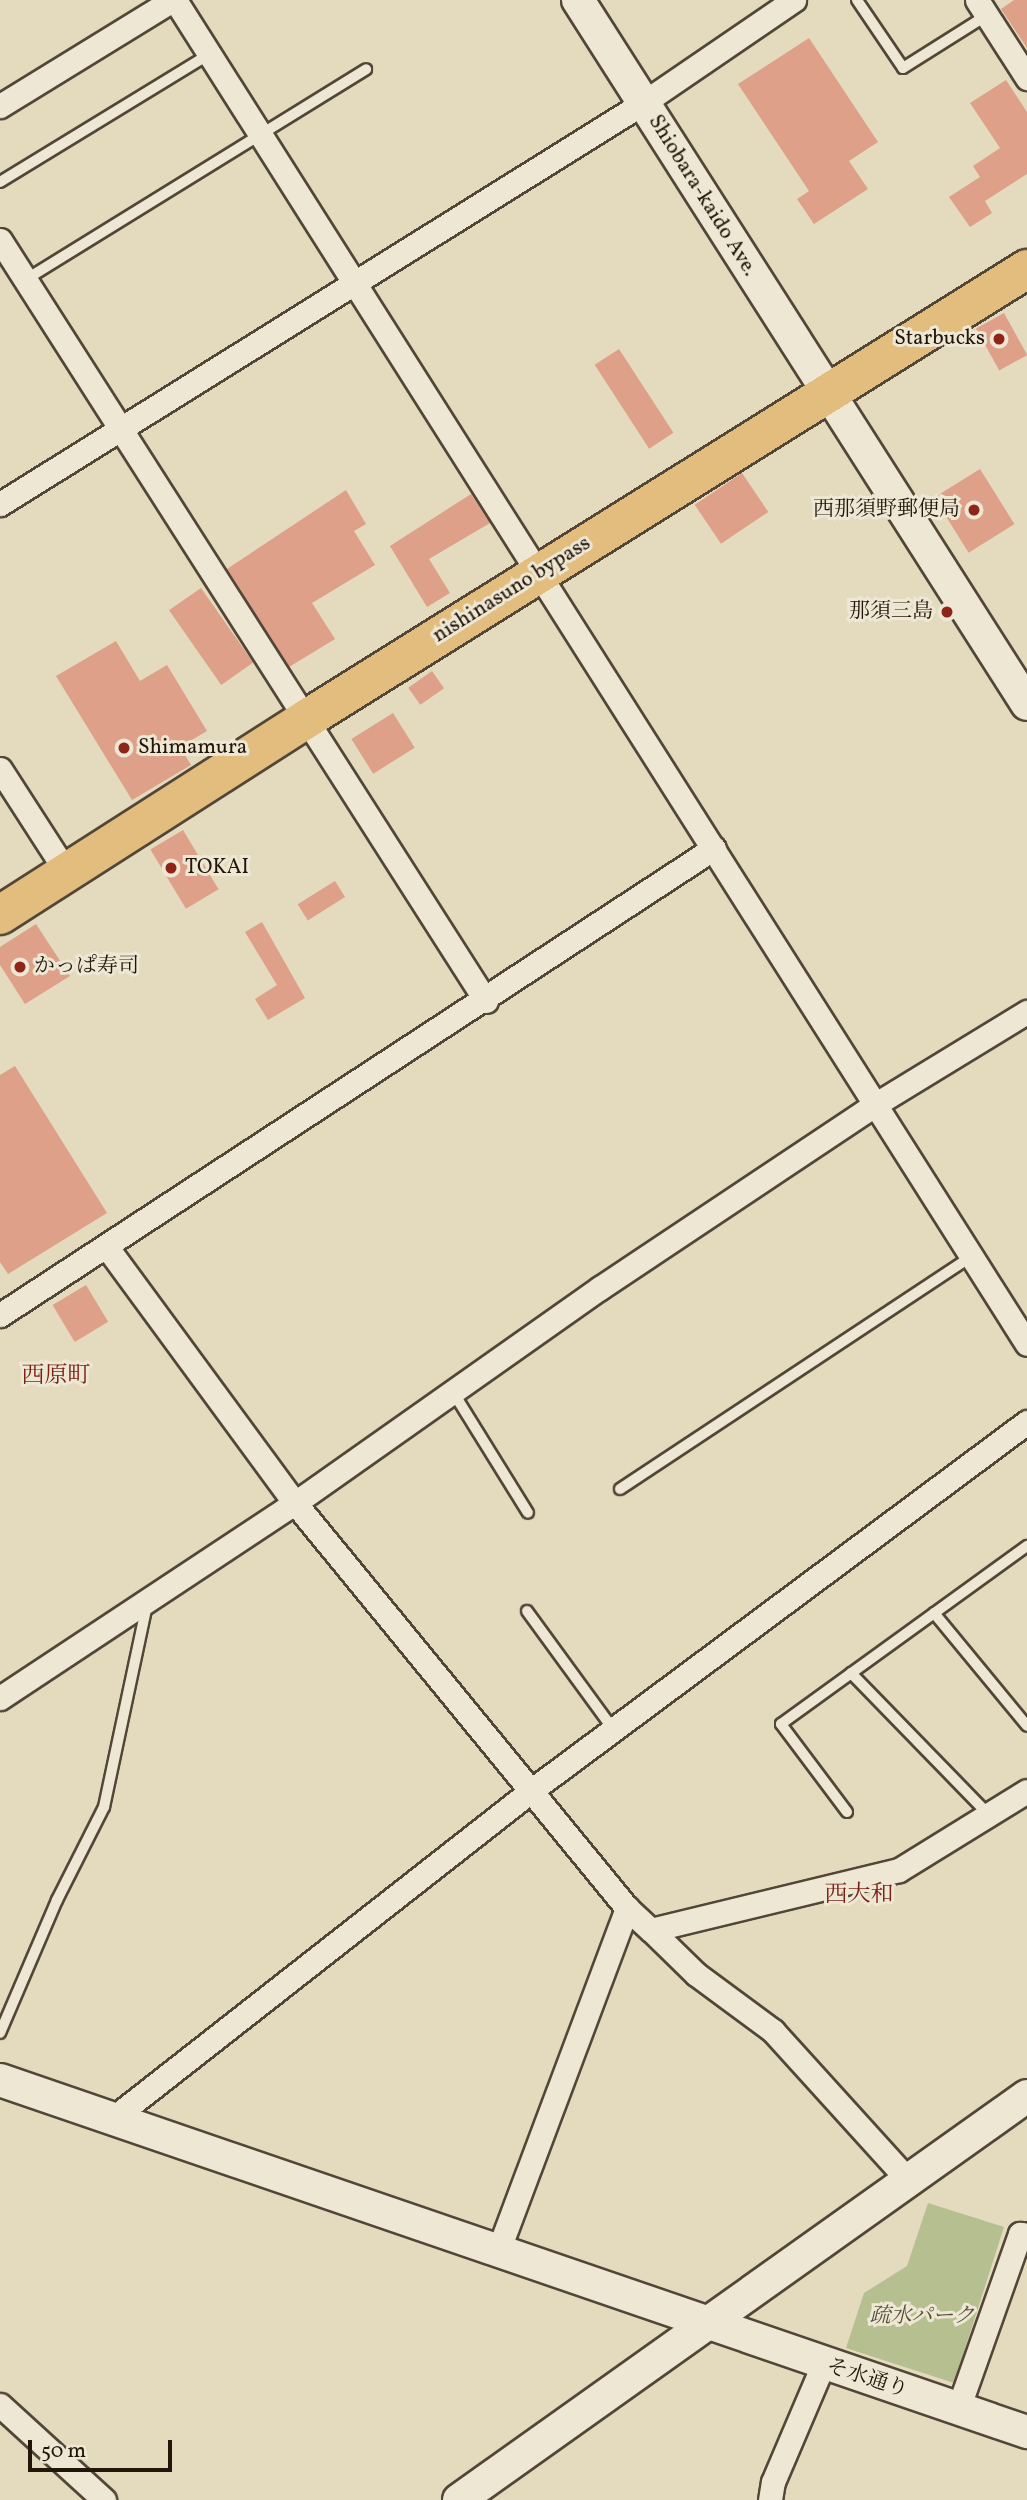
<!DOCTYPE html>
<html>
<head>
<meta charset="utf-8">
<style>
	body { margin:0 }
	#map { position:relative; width:1027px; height:2500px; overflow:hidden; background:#e4dabd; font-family:Vollkorn,"Noto Serif JP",serif }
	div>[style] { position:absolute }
	.green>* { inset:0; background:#b5bf90 }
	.building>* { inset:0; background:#dea088; transform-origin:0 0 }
	.roads { filter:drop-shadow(2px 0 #524637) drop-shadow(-2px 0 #524637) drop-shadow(0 2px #524637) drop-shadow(0 -2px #524637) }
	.lane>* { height:10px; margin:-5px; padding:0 5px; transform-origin:5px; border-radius:5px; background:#ede7d4 }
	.street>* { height:23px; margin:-11.5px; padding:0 11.5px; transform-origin:11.5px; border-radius:11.5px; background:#ede7d4 }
	.secondary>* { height:32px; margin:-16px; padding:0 16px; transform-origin:16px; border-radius:16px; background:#ede7d4 }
	.highway>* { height:38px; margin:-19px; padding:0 19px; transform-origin:19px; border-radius:19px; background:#e2bd7e }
	.dots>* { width:19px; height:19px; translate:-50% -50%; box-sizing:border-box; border:4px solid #ede7d4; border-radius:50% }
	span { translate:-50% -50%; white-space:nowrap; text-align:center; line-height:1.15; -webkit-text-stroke:6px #ede7d4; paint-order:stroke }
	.street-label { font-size:21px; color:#22150a }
	.poi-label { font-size:21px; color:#22150a }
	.right { translate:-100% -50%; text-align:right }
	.left { translate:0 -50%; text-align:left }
	.park-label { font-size:21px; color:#555039; font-style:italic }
	.neighbourhood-label { font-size:23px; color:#7a1f14 }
	.scale { position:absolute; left:28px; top:2440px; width:144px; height:32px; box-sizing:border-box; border:4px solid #22150a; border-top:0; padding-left:9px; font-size:21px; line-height:24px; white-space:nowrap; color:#22150a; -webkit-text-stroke:5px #ede7d4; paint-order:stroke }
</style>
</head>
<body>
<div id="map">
	<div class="green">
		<i style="clip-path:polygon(928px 2203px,1004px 2227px,954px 2383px,846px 2348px,864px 2293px,907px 2266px)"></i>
	</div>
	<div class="building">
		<i style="clip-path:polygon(1014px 0,1027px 0,1027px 48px,1001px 9px)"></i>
		<i style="clip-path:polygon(809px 38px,878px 142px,849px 161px,868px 189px,814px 224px,797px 199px,809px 191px,738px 84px)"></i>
		<i style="clip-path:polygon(1006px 80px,1027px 112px,1027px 174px,985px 201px,992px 213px,970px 227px,949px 197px,980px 177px,973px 166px,1000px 148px,970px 103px)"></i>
		<i style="left:1004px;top:313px;width:48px;height:32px;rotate:61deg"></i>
		<i style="left:619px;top:349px;width:100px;height:29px;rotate:57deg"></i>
		<i style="left:980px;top:469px;width:65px;height:54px;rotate:58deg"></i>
		<i style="left:742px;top:473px;width:47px;height:57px;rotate:56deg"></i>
		<i style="clip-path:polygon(346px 490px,366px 524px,354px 531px,375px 565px,312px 603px,335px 639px,289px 667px,227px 569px)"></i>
		<i style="clip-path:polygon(471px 494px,490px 523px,429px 559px,450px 593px,427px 607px,390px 546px)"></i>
		<i style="left:201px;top:588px;width:91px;height:39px;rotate:55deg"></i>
		<i style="clip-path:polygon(116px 641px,140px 681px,167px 665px,207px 731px,180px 747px,191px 765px,132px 800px,56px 676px)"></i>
		<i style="left:432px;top:671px;width:21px;height:29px;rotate:55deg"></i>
		<i style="left:393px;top:713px;width:41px;height:49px;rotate:58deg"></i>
		<i style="left:183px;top:830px;width:69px;height:38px;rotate:59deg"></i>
		<i style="left:335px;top:881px;width:19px;height:44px;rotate:58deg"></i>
		<i style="clip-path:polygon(262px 922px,305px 998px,268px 1020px,255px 999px,277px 985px,245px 932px)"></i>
		<i style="clip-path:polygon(36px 924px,70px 976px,25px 1004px,0 965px,0 947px)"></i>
		<i style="clip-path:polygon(15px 1066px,107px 1213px,8px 1274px,0 1262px,0 1075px)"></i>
		<i style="left:86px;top:1285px;width:43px;height:39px;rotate:59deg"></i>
	</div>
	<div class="roads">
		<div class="lane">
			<i style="left:857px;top:0;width:82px;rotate:55.9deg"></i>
			<i style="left:903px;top:68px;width:99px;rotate:-32.2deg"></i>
			<i style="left:0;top:182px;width:246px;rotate:-31.4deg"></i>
			<i style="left:25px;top:280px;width:401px;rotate:-31.7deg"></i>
			<i style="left:453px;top:1392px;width:142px;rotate:58.2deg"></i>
			<i style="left:620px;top:1489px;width:421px;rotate:-33.5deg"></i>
			<i style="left:527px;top:1611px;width:146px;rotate:53.9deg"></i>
			<i style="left:934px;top:1613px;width:146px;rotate:50.5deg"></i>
			<i style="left:851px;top:1673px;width:198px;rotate:45.8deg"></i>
			<i style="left:847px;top:1812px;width:110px;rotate:-126.9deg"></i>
			<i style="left:781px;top:1724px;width:304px;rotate:-35.9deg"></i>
			<i style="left:0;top:2033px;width:145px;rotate:-66.8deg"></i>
			<i style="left:57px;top:1900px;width:104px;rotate:-63.2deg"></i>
			<i style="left:104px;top:1807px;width:208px;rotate:-78deg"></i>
		</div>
		<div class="street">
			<i style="left:175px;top:0;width:1591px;rotate:57.63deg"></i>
			<i style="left:977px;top:0;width:93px;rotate:57.3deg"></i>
			<i style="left:0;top:106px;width:202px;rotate:-31.6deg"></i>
			<i style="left:0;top:240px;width:903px;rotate:57.44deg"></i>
			<i style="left:0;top:504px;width:758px;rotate:-31.95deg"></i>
			<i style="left:643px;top:103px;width:183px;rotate:-34.3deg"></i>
			<i style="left:0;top:769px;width:124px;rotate:57.2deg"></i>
			<i style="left:106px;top:1246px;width:319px;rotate:53.7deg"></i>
			<i style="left:295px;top:1503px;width:524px;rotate:50.66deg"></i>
			<i style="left:627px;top:1908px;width:33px;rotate:43deg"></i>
			<i style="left:651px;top:1930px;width:255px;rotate:-13.6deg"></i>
			<i style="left:899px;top:1870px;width:150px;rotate:-31.7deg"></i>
			<i style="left:0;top:1315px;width:853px;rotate:-33.19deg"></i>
			<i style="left:0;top:1698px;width:354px;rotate:-33.5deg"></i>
			<i style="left:295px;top:1503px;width:373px;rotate:-35.2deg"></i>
			<i style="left:600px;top:1288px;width:332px;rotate:-33.7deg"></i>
			<i style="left:876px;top:1104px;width:177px;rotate:-31.4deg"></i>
			<i style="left:651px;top:1930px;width:63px;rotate:44.4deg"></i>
			<i style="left:696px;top:1974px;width:96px;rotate:36.5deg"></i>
			<i style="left:773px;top:2031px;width:202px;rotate:47.8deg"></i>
			<i style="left:112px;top:2119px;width:534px;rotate:-38.07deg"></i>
			<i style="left:532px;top:1790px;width:617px;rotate:-36.63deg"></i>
			<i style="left:497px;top:2254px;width:370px;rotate:-69.4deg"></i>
			<i style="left:0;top:2405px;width:141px;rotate:42.4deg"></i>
			<i style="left:958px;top:2409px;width:186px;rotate:-70.5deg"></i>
			<i style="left:1020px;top:2234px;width:7px;rotate:8deg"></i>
			<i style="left:770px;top:2500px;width:18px;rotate:-81deg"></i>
			<i style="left:773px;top:2482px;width:127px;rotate:-66.9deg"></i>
		</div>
		<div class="secondary">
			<i style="left:578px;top:0;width:835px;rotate:57.47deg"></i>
			<i style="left:0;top:2080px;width:1086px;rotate:18.92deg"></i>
			<i style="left:459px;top:2500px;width:697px;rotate:-35.42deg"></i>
		</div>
		<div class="highway">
			<i style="left:0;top:915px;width:366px;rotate:-32.6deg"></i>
			<i style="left:308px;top:718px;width:848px;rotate:-31.98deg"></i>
		</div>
	</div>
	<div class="dots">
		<i style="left:999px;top:339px;background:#8f2418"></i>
		<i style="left:974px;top:510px;background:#8f2418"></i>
		<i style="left:947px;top:612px;background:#8f2418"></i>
		<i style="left:124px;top:748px;background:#8f2418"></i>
		<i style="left:171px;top:868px;background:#8f2418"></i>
		<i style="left:20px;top:967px;background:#8f2418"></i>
	</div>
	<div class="street-label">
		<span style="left:702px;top:196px;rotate:58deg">Shiobara-kaido Ave.</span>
		<span style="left:512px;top:590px;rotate:-32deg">nishinasuno bypass</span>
		<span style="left:867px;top:2379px;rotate:18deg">そ水通り</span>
	</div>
	<div class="poi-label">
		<span class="right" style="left:985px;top:339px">Starbucks</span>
		<span class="right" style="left:960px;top:510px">西那須野郵便局</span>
		<span class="right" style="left:933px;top:612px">那須三島</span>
		<span class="left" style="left:138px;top:748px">Shimamura</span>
		<span class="left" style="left:185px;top:868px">TOKAI</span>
		<span class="left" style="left:34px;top:967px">かっぱ寿司</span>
	</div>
	<div class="park-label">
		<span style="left:922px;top:2317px">疏水パーク</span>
	</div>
	<div class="neighbourhood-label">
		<span style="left:56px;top:1376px">西原町</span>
		<span style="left:859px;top:1895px">西大和</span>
	</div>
	<div class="scale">50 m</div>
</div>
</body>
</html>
